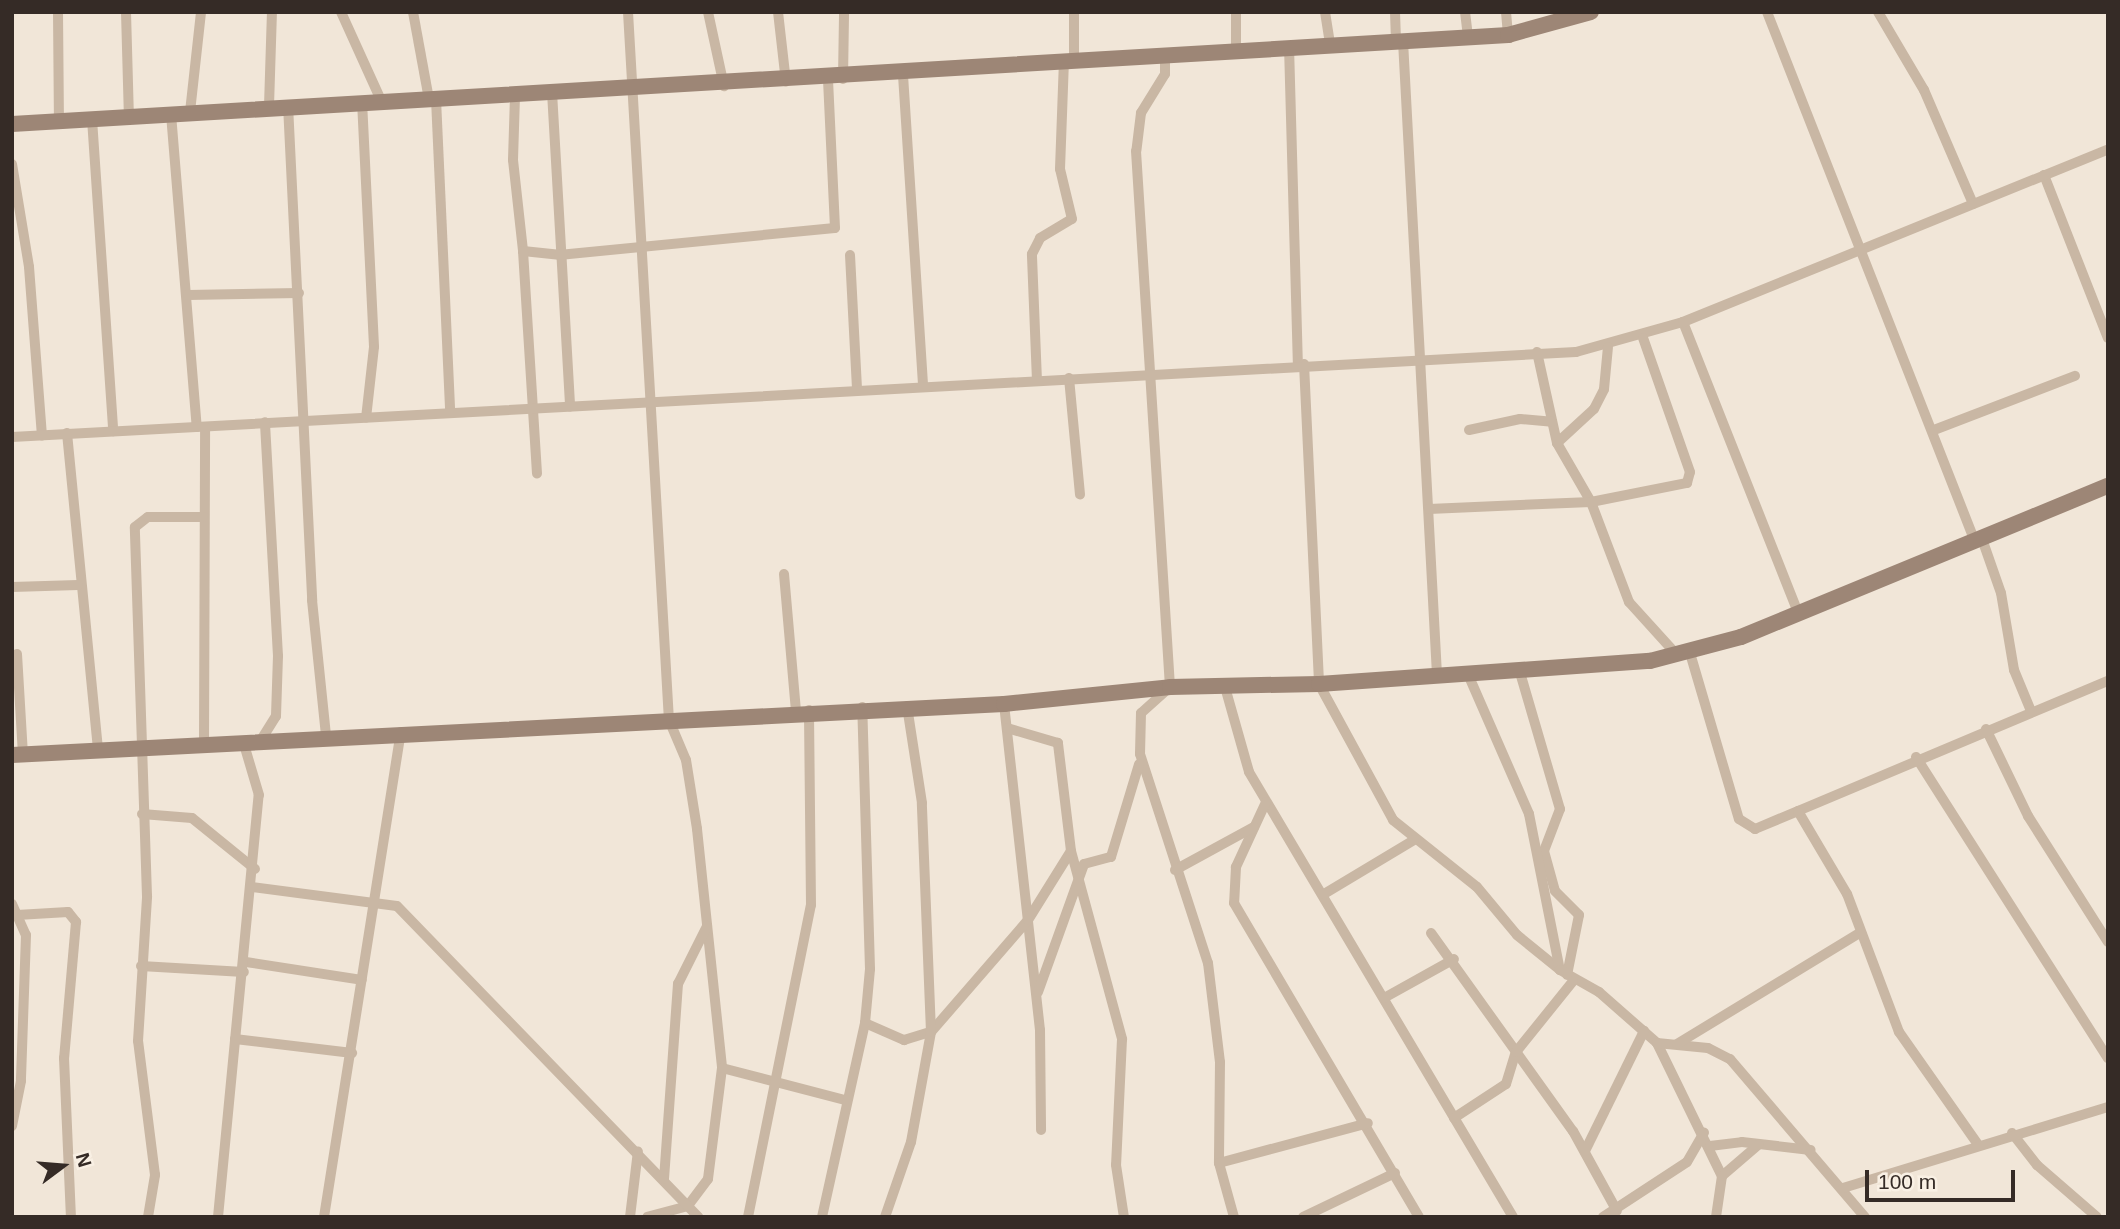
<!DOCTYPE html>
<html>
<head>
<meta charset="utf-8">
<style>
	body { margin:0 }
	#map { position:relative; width:2120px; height:1229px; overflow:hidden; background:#f1e6d8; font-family:Arial,sans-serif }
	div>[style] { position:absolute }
	.street>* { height:10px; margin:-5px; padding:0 5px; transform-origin:5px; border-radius:5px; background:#c9b7a4 }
	.secondary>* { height:16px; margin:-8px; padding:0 8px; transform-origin:8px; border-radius:8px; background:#9d8676 }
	span { translate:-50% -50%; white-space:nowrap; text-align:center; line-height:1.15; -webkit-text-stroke:5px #f9f0e4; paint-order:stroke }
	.frame { position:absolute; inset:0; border:14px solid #352b26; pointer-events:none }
	.north { position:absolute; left:28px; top:1131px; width:70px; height:70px; -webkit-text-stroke:5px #f9f0e4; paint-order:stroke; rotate:74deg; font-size:19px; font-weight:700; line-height:28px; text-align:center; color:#352b26 }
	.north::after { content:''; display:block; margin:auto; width:24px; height:32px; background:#352b26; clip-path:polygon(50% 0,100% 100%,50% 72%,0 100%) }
	.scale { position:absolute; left:1865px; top:1170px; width:150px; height:32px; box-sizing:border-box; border:4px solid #352b26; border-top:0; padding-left:9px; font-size:21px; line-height:24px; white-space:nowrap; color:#352b26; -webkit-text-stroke:5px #f9f0e4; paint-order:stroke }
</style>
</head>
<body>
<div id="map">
	<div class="street">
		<i style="left:58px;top:12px;width:109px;rotate:89.5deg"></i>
		<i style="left:126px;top:12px;width:105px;rotate:88.4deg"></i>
		<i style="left:341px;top:12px;width:97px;rotate:65.6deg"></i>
		<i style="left:413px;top:12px;width:88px;rotate:79.6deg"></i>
		<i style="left:628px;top:12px;width:709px;rotate:86.69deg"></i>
		<i style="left:669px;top:720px;width:43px;rotate:67deg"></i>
		<i style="left:686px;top:760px;width:70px;rotate:80.9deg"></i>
		<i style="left:697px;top:829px;width:240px;rotate:84deg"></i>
		<i style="left:722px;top:1068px;width:112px;rotate:97.2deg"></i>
		<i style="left:708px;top:1179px;width:34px;rotate:127deg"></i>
		<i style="left:688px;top:1206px;width:42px;rotate:165deg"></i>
		<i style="left:708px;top:12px;width:76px;rotate:77.8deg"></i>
		<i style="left:778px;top:12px;width:70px;rotate:83.5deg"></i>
		<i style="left:1074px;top:12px;width:48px;rotate:90deg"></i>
		<i style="left:1236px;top:12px;width:38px;rotate:90deg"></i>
		<i style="left:1325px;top:12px;width:30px;rotate:81deg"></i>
		<i style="left:1395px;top:12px;width:28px;rotate:88deg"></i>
		<i style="left:1465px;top:12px;width:25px;rotate:83deg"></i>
		<i style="left:1506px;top:12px;width:23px;rotate:85deg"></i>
		<i style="left:1767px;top:12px;width:566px;rotate:68.56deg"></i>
		<i style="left:1878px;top:12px;width:91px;rotate:59.5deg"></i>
		<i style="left:1924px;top:90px;width:124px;rotate:66.7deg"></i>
		<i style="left:1403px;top:41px;width:634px;rotate:86.93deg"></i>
		<i style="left:1289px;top:46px;width:318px;rotate:88.4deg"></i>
		<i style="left:1165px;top:55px;width:19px;rotate:90deg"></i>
		<i style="left:1165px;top:74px;width:46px;rotate:121.6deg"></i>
		<i style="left:1141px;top:113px;width:38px;rotate:97deg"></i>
		<i style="left:1136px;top:151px;width:537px;rotate:86.37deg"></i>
		<i style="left:1170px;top:687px;width:39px;rotate:138deg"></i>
		<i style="left:1141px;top:713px;width:41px;rotate:91.4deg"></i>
		<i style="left:1140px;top:754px;width:220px;rotate:72deg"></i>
		<i style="left:1208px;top:963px;width:100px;rotate:83.1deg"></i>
		<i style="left:1220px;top:1062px;width:101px;rotate:90.6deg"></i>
		<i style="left:1219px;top:1163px;width:56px;rotate:74.5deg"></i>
		<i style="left:903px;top:75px;width:312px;rotate:86.3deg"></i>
		<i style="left:843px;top:79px;width:67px;rotate:-89.1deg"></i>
		<i style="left:552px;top:92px;width:315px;rotate:86.7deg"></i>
		<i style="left:515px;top:96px;width:64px;rotate:91.8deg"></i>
		<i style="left:513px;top:160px;width:92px;rotate:83.7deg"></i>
		<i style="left:523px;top:251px;width:36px;rotate:6deg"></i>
		<i style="left:559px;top:255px;width:277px;rotate:-5.6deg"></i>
		<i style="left:835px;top:228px;width:148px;rotate:-92.7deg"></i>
		<i style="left:436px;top:99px;width:314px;rotate:87.4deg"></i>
		<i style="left:362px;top:101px;width:246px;rotate:87.2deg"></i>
		<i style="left:374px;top:347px;width:71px;rotate:96.4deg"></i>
		<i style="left:288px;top:105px;width:496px;rotate:87.2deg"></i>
		<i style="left:312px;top:600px;width:137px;rotate:84.1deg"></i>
		<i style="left:269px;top:106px;width:94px;rotate:-88.2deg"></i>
		<i style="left:190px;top:112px;width:101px;rotate:-83.7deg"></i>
		<i style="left:171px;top:114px;width:314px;rotate:85.3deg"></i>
		<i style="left:92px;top:119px;width:313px;rotate:86.1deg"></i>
		<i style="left:12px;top:164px;width:104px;rotate:80.6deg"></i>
		<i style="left:29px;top:267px;width:169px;rotate:85.6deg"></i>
		<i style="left:2044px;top:175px;width:175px;rotate:68.6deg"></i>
		<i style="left:523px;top:251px;width:223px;rotate:86.4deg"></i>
		<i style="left:850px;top:255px;width:135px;rotate:87deg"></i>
		<i style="left:188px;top:295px;width:111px;rotate:-1deg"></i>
		<i style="left:1683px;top:322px;width:313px;rotate:68.4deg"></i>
		<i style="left:1537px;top:352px;width:93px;rotate:77.6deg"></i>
		<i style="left:1557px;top:443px;width:68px;rotate:60deg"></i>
		<i style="left:1591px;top:502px;width:107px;rotate:69.2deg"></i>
		<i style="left:1629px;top:602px;width:73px;rotate:47.8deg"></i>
		<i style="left:1304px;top:364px;width:320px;rotate:87.3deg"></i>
		<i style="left:1319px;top:684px;width:155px;rotate:61.4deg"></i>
		<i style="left:1393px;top:820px;width:107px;rotate:38.6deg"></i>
		<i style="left:1477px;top:887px;width:62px;rotate:50.2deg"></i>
		<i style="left:1517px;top:935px;width:55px;rotate:39.1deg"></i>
		<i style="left:1069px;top:378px;width:117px;rotate:84.6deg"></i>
		<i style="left:1037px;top:381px;width:127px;rotate:-92.3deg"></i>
		<i style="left:1032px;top:254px;width:18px;rotate:-63deg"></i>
		<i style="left:1040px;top:238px;width:37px;rotate:-31deg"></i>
		<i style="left:1072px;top:219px;width:51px;rotate:-103.5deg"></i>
		<i style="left:1060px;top:169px;width:108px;rotate:-87.9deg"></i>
		<i style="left:1469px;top:430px;width:52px;rotate:-12.2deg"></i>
		<i style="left:1520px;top:419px;width:32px;rotate:5deg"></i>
		<i style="left:1934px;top:430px;width:151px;rotate:-21deg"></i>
		<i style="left:67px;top:433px;width:319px;rotate:84.4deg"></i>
		<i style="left:12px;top:437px;width:1566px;rotate:-3.11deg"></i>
		<i style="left:1576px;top:352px;width:111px;rotate:-15.7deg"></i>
		<i style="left:1683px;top:322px;width:459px;rotate:-22.1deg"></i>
		<i style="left:1557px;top:443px;width:50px;rotate:-42.6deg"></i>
		<i style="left:1594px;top:409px;width:22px;rotate:-63deg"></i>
		<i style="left:1604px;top:389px;width:42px;rotate:-84.6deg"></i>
		<i style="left:1429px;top:509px;width:162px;rotate:-2.5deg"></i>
		<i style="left:1591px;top:502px;width:98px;rotate:-11.2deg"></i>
		<i style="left:1687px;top:483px;width:11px;rotate:-75deg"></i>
		<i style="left:1690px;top:472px;width:142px;rotate:-109.3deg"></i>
		<i style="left:1981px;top:536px;width:60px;rotate:70.7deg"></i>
		<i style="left:2001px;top:593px;width:78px;rotate:80.4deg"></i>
		<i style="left:2014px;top:670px;width:44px;rotate:67.5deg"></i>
		<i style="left:784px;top:574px;width:138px;rotate:85deg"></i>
		<i style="left:12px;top:587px;width:66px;rotate:-1.7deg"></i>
		<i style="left:1690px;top:653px;width:173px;rotate:73.6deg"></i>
		<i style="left:1739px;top:819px;width:19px;rotate:32deg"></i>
		<i style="left:1755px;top:829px;width:47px;rotate:-22.7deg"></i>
		<i style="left:17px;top:654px;width:100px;rotate:86.6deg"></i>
		<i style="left:1519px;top:669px;width:146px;rotate:73.7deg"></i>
		<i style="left:1560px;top:809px;width:45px;rotate:110.9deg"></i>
		<i style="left:1544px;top:851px;width:41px;rotate:74.6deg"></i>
		<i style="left:1555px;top:891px;width:34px;rotate:45deg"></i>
		<i style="left:1579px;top:915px;width:61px;rotate:101.3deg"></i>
		<i style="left:1467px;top:672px;width:155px;rotate:66.4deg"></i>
		<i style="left:1529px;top:814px;width:159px;rotate:78.8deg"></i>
		<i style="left:1560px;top:970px;width:45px;rotate:29.4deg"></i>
		<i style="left:1599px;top:992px;width:77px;rotate:41.3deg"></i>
		<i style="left:1657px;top:1043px;width:148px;rotate:64deg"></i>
		<i style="left:1225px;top:687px;width:88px;rotate:74.2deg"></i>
		<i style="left:1249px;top:772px;width:517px;rotate:59.32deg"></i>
		<i style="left:1004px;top:704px;width:328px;rotate:83.7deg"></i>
		<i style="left:1040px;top:1030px;width:100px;rotate:89.4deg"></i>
		<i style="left:1986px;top:729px;width:97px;rotate:64.2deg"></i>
		<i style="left:2028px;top:816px;width:149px;rotate:57.6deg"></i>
		<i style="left:261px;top:740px;width:28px;rotate:-58deg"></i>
		<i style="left:276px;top:716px;width:60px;rotate:-88.1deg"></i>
		<i style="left:278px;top:656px;width:234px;rotate:-93.2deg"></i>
		<i style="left:204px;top:743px;width:316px;rotate:-89.8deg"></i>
		<i style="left:1916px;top:757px;width:357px;rotate:57.5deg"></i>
		<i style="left:1266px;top:802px;width:72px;rotate:114.8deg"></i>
		<i style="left:1236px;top:867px;width:36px;rotate:93deg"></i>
		<i style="left:1234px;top:903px;width:364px;rotate:59.5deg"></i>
		<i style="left:142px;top:814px;width:50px;rotate:4.6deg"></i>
		<i style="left:192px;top:818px;width:81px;rotate:39deg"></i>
		<i style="left:1071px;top:851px;width:195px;rotate:74.8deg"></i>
		<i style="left:1122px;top:1039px;width:126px;rotate:92.7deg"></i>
		<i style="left:1116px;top:1165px;width:53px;rotate:81.3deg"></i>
		<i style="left:1175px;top:870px;width:90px;rotate:-28.6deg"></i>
		<i style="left:252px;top:887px;width:146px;rotate:7.5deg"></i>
		<i style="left:397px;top:906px;width:433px;rotate:45.9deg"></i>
		<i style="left:1324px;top:894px;width:105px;rotate:-31deg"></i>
		<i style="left:12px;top:904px;width:34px;rotate:66deg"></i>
		<i style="left:26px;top:935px;width:146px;rotate:92deg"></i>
		<i style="left:21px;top:1081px;width:46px;rotate:101.3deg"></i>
		<i style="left:17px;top:915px;width:51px;rotate:-3.4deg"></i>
		<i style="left:68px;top:912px;width:13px;rotate:51deg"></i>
		<i style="left:76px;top:922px;width:137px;rotate:95deg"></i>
		<i style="left:64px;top:1058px;width:159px;rotate:87.5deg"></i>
		<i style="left:1431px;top:933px;width:244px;rotate:54.4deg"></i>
		<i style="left:1573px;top:1131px;width:91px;rotate:61.2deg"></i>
		<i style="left:246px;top:962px;width:117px;rotate:8.8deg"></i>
		<i style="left:141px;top:966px;width:103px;rotate:3.3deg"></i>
		<i style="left:1038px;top:992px;width:136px;rotate:-70.2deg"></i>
		<i style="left:1084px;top:864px;width:28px;rotate:-15deg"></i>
		<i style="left:1111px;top:857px;width:97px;rotate:-73.2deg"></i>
		<i style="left:1384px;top:998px;width:80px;rotate:-29.1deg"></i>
		<i style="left:865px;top:1023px;width:43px;rotate:23.6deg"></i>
		<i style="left:904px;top:1040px;width:28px;rotate:-17deg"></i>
		<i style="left:931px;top:1032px;width:148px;rotate:-49.1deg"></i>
		<i style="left:1028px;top:920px;width:81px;rotate:-58.1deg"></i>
		<i style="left:1071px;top:851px;width:109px;rotate:-96.9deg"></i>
		<i style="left:1058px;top:743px;width:53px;rotate:-163.6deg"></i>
		<i style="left:235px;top:1039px;width:118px;rotate:6.8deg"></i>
		<i style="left:1657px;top:1043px;width:51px;rotate:5.6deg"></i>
		<i style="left:1708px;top:1048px;width:25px;rotate:27deg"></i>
		<i style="left:1730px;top:1059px;width:208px;rotate:49.5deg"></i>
		<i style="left:1677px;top:1044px;width:215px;rotate:-31.3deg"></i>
		<i style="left:722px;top:1068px;width:127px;rotate:14.6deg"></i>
		<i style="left:1454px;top:1118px;width:62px;rotate:-33.2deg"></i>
		<i style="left:1506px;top:1084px;width:34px;rotate:-73deg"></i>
		<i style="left:1516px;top:1052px;width:91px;rotate:-51.2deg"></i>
		<i style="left:2012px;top:1133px;width:41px;rotate:52deg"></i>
		<i style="left:2037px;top:1165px;width:79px;rotate:40.9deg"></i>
		<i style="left:1977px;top:1143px;width:136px;rotate:-125.1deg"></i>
		<i style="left:1899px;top:1032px;width:147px;rotate:-110.6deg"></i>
		<i style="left:1847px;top:894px;width:96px;rotate:-120.6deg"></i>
		<i style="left:1798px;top:811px;width:336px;rotate:-22.8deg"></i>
		<i style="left:1710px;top:1146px;width:32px;rotate:-7deg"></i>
		<i style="left:1742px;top:1142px;width:69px;rotate:6.6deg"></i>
		<i style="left:1585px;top:1151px;width:134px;rotate:-63.8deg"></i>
		<i style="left:1219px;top:1163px;width:154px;rotate:-15deg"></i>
		<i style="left:664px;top:1179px;width:196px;rotate:-85.9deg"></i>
		<i style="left:678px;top:984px;width:65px;rotate:-63.4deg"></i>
		<i style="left:1843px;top:1188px;width:277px;rotate:-17deg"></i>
		<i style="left:148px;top:1217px;width:43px;rotate:-80.5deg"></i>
		<i style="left:155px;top:1175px;width:135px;rotate:-97.2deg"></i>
		<i style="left:138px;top:1041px;width:145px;rotate:-86.4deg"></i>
		<i style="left:147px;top:896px;width:369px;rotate:-91.9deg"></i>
		<i style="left:135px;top:527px;width:16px;rotate:-38deg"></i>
		<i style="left:148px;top:517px;width:55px"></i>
		<i style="left:218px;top:1217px;width:424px;rotate:-84.5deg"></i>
		<i style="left:259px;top:795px;width:56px;rotate:-106.5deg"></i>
		<i style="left:324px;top:1217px;width:491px;rotate:-81deg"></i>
		<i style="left:630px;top:1217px;width:66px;rotate:-83.1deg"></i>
		<i style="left:748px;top:1217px;width:318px;rotate:-78.6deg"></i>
		<i style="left:811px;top:905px;width:195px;rotate:-90.6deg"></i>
		<i style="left:822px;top:1217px;width:199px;rotate:-77.5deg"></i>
		<i style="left:865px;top:1023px;width:54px;rotate:-84.7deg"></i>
		<i style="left:870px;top:969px;width:262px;rotate:-91.7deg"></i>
		<i style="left:885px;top:1217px;width:79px;rotate:-70.9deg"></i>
		<i style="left:911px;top:1142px;width:112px;rotate:-79.7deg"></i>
		<i style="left:931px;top:1032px;width:229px;rotate:-92.3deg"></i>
		<i style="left:922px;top:803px;width:98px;rotate:-98.8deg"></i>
		<i style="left:1303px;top:1217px;width:102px;rotate:-25.6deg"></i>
		<i style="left:1603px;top:1217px;width:100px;rotate:-33.2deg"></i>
		<i style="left:1687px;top:1162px;width:34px;rotate:-60deg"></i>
		<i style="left:1716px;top:1217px;width:41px;rotate:-81.7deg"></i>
		<i style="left:1722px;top:1176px;width:48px;rotate:-40.7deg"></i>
	</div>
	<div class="secondary">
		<i style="left:12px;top:124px;width:1499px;rotate:-3.4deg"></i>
		<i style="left:1508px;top:35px;width:86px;rotate:-15.5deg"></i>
		<i style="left:12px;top:755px;width:993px;rotate:-2.94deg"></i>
		<i style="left:1004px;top:704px;width:167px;rotate:-5.8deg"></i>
		<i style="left:1170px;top:687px;width:149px;rotate:-1.2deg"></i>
		<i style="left:1319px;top:684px;width:332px;rotate:-4deg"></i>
		<i style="left:1650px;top:661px;width:94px;rotate:-14.8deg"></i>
		<i style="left:1741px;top:637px;width:397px;rotate:-22.4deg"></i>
	</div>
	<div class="frame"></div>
	<div class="north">N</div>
	<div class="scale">100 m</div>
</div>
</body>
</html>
